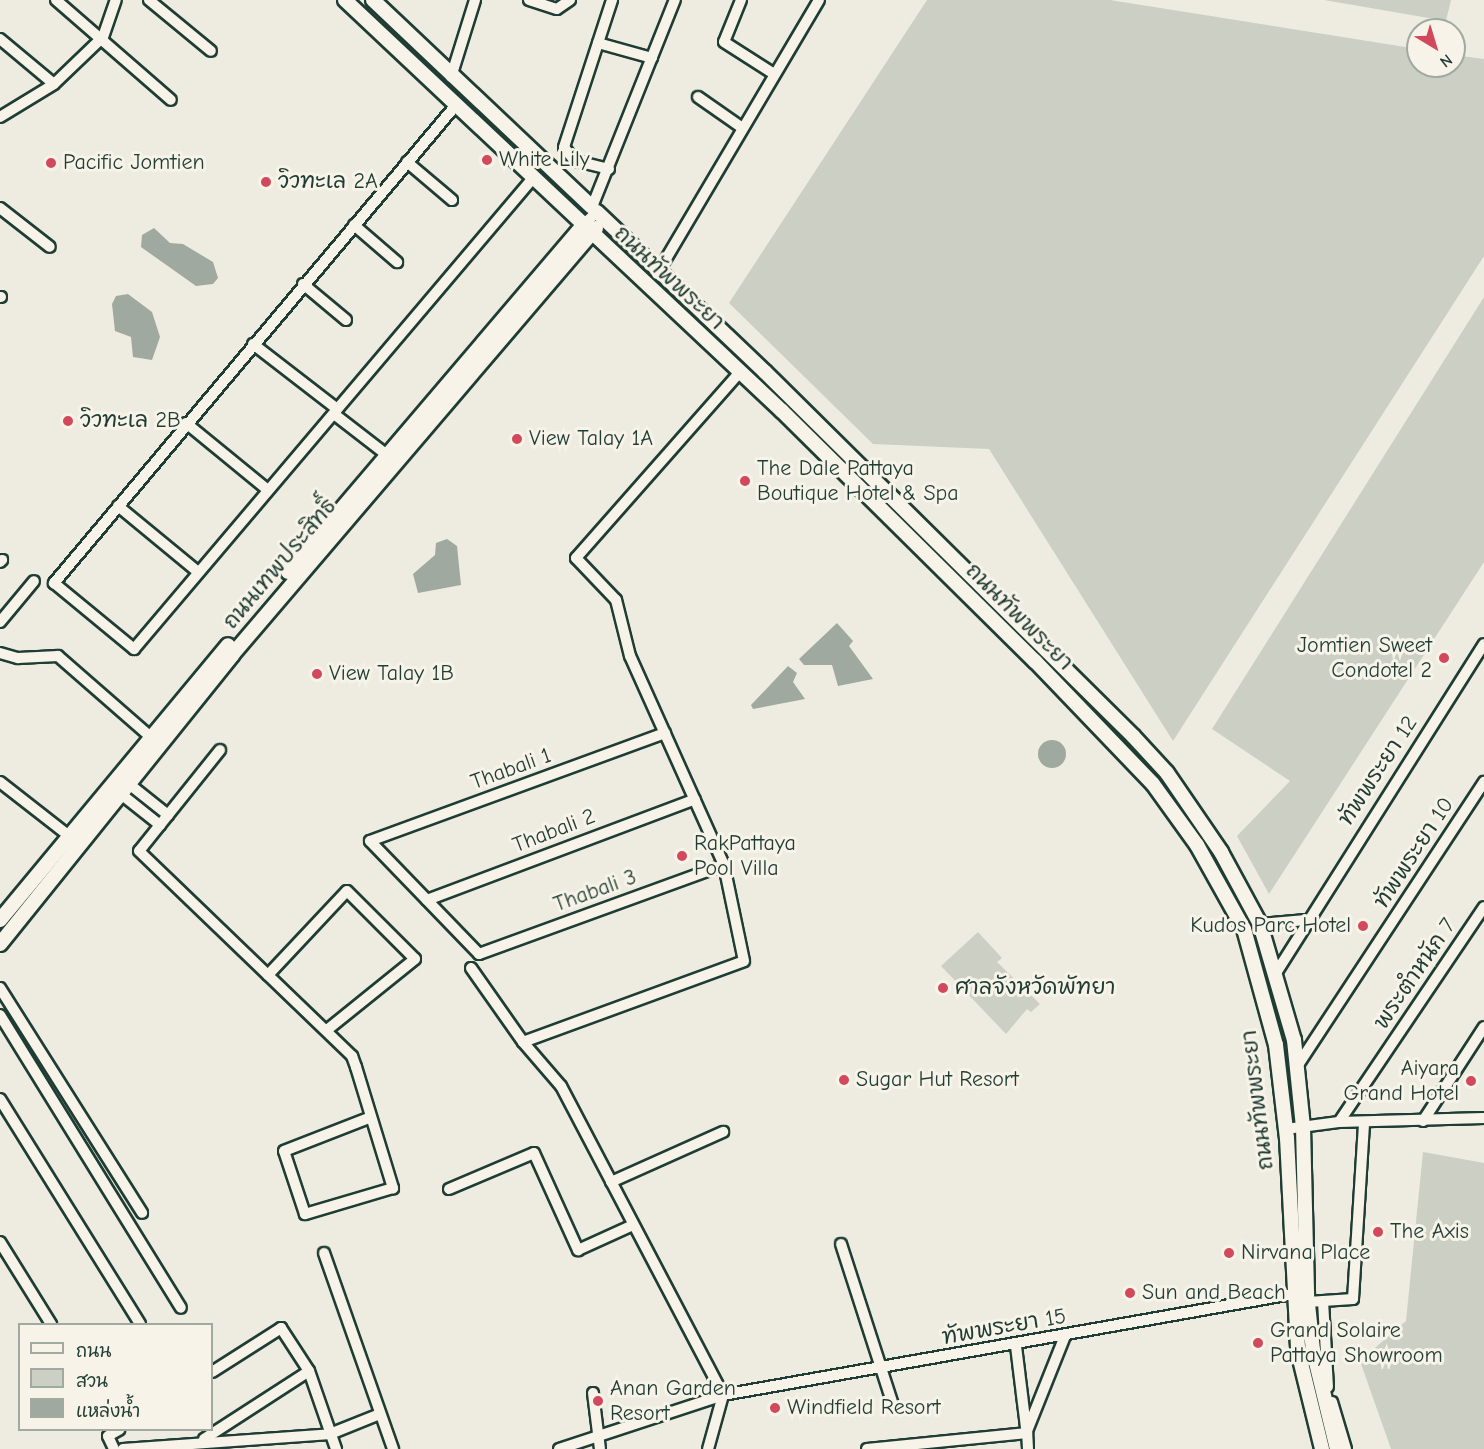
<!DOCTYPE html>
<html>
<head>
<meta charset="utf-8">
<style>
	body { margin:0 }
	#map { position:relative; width:1484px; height:1449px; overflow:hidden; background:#eeece1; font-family:"Comic Neue","Playpen Sans Thai",sans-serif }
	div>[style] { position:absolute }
	.green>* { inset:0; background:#cccfc4 }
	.water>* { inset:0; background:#9fa99f }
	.round { border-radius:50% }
	.roads { filter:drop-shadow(2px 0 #1f3d34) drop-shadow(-2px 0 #1f3d34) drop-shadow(0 2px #1f3d34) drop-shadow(0 -2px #1f3d34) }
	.minor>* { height:10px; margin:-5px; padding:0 5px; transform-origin:5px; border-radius:5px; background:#f7f3e8 }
	.major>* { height:14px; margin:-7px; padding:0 7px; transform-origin:7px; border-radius:7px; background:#f7f3e8 }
	.dots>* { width:16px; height:16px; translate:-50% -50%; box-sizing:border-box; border:3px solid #f7f3e8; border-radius:50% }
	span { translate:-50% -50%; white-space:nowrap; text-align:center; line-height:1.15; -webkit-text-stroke:6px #f7f3e8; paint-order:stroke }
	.poi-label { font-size:22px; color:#1f3d34 }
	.left { translate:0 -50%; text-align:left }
	.right { translate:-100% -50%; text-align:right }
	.street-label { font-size:22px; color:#1f3d34 }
	.legend { position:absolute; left:18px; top:1323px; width:195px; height:108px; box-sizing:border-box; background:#f7f3e8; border:2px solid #a1aaa0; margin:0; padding:8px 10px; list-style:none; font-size:18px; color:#1f3d34 }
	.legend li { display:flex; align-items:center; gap:12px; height:30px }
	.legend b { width:30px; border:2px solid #a1aaa0 }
	.north { position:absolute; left:1406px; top:18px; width:60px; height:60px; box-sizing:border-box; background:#f7f3e8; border:2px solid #a1aaa0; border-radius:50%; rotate:142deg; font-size:16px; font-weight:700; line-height:24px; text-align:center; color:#1f3d34 }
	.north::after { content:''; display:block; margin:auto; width:21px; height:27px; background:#d1495b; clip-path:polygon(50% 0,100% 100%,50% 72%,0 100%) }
</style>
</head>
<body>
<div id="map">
	<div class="green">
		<i style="clip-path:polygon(927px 0,1110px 0,1418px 49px,1418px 66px,1454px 66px,1454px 55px,1484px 59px,1484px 256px,1173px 741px,989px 449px,873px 444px,729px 303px)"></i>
		<i style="clip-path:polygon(1324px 0,1451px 0,1446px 21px)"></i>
		<i style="clip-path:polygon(1484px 297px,1484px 562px,1269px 894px,1237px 836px,1290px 781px,1212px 729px)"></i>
		<i style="clip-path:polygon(978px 932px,1002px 958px,997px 962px,1040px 1004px,1031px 1012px,1027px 1009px,1006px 1034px,941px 966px)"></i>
		<i style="clip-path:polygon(1423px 1152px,1484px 1163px,1484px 1449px,1391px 1449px,1360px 1361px,1406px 1321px)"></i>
	</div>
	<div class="water">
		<i style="clip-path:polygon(154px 228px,170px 243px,183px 244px,213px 262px,218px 278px,213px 284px,196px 286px,141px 247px,142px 235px)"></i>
		<i style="clip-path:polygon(128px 294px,152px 312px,160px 337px,152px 360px,133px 357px,131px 337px,115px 331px,112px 304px,116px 296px)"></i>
		<i style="clip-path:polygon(447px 539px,457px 546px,461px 585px,418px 593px,413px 574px,435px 555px,436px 543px)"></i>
		<i style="clip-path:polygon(837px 623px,853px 641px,849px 646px,873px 679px,838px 686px,832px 665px,804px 665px,799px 659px)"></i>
		<i style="clip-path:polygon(788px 666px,797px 673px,793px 682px,805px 699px,753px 709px,751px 705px)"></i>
		<i class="round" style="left:1038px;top:740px;width:28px;height:28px"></i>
	</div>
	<div class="roads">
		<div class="minor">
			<i style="left:56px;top:0;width:152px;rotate:41deg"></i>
			<i style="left:149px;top:0;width:80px;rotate:39.4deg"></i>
			<i style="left:529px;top:0;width:29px;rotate:18deg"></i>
			<i style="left:557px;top:9px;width:16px;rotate:-35deg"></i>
			<i style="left:741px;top:0;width:45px;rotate:112deg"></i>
			<i style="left:724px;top:42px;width:59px;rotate:32.6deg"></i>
			<i style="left:0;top:39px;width:70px;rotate:39.8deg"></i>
			<i style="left:598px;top:43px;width:56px;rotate:15.5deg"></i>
			<i style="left:451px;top:77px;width:81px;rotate:-72.7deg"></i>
			<i style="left:698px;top:97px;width:52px;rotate:34.9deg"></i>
			<i style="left:456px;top:105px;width:625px;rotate:130.06deg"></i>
			<i style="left:54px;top:583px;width:104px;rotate:39.5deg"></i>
			<i style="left:134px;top:649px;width:617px;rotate:-49.73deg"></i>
			<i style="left:0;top:117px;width:63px;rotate:-31.4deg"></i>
			<i style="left:54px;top:84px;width:68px;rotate:-43.8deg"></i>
			<i style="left:103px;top:37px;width:39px;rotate:-71deg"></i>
			<i style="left:407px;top:162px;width:59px;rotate:40.2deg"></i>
			<i style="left:609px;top:169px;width:36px;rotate:-166deg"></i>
			<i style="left:574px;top:160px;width:16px;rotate:-128deg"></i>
			<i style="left:564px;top:147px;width:155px;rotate:-71.9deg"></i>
			<i style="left:0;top:208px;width:63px;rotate:38deg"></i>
			<i style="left:354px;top:225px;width:57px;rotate:40.7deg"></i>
			<i style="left:582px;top:226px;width:21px;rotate:-43deg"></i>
			<i style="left:597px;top:212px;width:7px;rotate:-135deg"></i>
			<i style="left:592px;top:207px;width:223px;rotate:-68.2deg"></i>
			<i style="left:657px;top:274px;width:318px;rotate:-59.4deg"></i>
			<i style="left:303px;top:284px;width:56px;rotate:39.9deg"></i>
			<i style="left:0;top:297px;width:1px"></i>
			<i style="left:253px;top:344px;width:106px;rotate:37.7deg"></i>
			<i style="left:334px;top:414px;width:67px;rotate:37.7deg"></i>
			<i style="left:186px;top:423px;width:106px;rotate:39.3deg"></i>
			<i style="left:118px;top:506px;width:104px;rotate:39.5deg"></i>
			<i style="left:0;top:562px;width:3px;rotate:-45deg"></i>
			<i style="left:0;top:622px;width:53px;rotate:-50.3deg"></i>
			<i style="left:0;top:653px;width:19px;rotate:16deg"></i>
			<i style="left:18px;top:658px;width:40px;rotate:-2.9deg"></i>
			<i style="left:58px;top:656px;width:123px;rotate:41.1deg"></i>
			<i style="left:665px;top:733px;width:314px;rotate:159.9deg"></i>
			<i style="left:370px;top:841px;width:157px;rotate:46deg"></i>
			<i style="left:479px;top:954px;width:261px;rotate:-20deg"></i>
			<i style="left:220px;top:750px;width:129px;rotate:128.7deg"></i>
			<i style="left:139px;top:851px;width:296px;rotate:43.9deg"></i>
			<i style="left:352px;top:1056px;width:12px;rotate:70deg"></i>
			<i style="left:356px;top:1067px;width:127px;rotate:73deg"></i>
			<i style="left:393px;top:1188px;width:92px;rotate:163.5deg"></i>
			<i style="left:305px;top:1214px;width:66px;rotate:-108.4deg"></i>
			<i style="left:284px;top:1151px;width:93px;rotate:-21.3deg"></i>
			<i style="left:0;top:782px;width:88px;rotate:38deg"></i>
			<i style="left:129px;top:784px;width:50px;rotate:38.5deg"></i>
			<i style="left:121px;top:794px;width:50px;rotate:38.5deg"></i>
			<i style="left:427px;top:900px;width:286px;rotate:-20.6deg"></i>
			<i style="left:1260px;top:924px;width:46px;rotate:-5deg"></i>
			<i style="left:471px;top:968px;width:90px;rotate:54.9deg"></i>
			<i style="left:523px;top:1042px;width:58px;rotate:49.2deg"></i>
			<i style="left:561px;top:1086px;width:349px;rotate:62.3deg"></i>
			<i style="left:723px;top:1395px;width:56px;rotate:105.5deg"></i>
			<i style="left:1276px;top:973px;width:389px;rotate:-57.7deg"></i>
			<i style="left:268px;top:975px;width:115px;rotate:-46.8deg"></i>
			<i style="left:347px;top:891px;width:96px;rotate:45deg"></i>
			<i style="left:415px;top:959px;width:113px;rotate:141.1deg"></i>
			<i style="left:0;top:988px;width:266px;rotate:57.7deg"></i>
			<i style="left:0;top:1015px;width:344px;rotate:58.3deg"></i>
			<i style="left:523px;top:1042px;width:235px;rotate:-20.1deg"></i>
			<i style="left:744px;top:961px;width:98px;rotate:-101.8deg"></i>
			<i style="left:724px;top:865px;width:229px;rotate:-114.2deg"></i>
			<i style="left:630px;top:656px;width:58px;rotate:-104deg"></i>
			<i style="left:616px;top:600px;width:58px;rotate:-133.6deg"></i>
			<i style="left:576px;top:558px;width:248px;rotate:-48.6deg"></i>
			<i style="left:1298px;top:1065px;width:339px;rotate:-56.7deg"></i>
			<i style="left:0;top:1099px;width:265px;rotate:58.1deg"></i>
			<i style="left:1423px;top:1121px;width:112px;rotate:-57deg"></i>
			<i style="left:1339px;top:1122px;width:259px;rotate:-56deg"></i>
			<i style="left:1286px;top:1129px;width:53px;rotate:-7.5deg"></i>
			<i style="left:1339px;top:1122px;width:145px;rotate:-1.6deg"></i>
			<i style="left:611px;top:1182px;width:123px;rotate:-24.1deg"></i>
			<i style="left:449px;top:1189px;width:92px;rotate:-23deg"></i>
			<i style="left:534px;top:1153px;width:107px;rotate:65.6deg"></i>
			<i style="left:578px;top:1250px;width:58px;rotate:-24.4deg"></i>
			<i style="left:0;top:1242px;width:97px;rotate:58.1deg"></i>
			<i style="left:841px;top:1244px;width:169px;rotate:72.1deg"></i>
			<i style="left:324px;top:1253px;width:208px;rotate:70.6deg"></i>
			<i style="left:1323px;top:1301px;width:86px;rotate:86.7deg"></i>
			<i style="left:1308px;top:1302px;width:45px;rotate:-3.8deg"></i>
			<i style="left:1353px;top:1299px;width:177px;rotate:-86.4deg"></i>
			<i style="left:1016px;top:1346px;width:83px;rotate:83deg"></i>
			<i style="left:212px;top:1372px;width:82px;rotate:-32.5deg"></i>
			<i style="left:281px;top:1328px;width:51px;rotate:56.9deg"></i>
			<i style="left:309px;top:1371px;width:83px;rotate:70.9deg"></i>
			<i style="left:593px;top:1393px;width:56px;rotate:82.9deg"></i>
			<i style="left:1332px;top:1402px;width:49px;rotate:73.4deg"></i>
			<i style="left:204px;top:1439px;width:125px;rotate:-32.9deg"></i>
			<i style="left:114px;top:1449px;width:14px;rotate:-115deg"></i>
			<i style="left:108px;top:1436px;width:13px;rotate:-29deg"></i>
			<i style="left:123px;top:1449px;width:208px;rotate:-4.1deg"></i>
			<i style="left:330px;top:1434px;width:54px;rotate:-21.8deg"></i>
			<i style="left:559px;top:1449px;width:173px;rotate:-18.2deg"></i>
			<i style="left:723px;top:1395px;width:578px;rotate:-10.07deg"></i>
			<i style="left:867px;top:1449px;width:161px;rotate:-5.7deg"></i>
			<i style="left:1028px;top:1449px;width:18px;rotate:-93deg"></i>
			<i style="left:1027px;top:1431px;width:102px;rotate:-68.2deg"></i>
		</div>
		<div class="major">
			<i style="left:345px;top:0;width:600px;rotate:43.24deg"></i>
			<i style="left:782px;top:411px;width:356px;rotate:44.7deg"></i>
			<i style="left:1035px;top:661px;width:170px;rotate:46.2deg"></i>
			<i style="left:1153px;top:784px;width:75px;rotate:54.2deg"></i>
			<i style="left:1197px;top:845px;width:96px;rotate:60.8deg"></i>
			<i style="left:1244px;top:929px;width:120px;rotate:74.6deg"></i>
			<i style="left:1276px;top:1045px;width:94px;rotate:83.3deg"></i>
			<i style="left:1287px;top:1138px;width:213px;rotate:87deg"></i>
			<i style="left:1298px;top:1351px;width:101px;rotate:76.2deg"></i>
			<i style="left:373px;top:0;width:301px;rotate:43.4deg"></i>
			<i style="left:597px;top:212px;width:232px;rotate:43.6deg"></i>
			<i style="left:765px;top:372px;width:518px;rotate:44.69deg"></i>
			<i style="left:1133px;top:736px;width:50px;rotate:47.4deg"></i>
			<i style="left:1167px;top:773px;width:96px;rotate:55.6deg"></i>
			<i style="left:1221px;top:852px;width:82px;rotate:61.6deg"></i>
			<i style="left:1260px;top:924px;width:121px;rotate:73.7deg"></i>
			<i style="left:1294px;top:1040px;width:87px;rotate:84.1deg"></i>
			<i style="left:1303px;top:1127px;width:168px;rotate:88.6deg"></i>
			<i style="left:1307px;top:1295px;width:55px;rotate:83.8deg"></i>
			<i style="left:1313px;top:1350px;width:102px;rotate:76.4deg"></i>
			<i style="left:288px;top:572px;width:454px;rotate:-49.6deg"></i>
			<i style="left:0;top:920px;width:357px;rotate:-50.3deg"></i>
			<i style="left:0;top:944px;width:371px;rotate:-51.2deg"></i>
			<i style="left:232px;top:655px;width:561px;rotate:-49.55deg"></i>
		</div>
	</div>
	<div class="dots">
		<i style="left:487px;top:160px;background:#d1495b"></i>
		<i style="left:51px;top:163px;background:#d1495b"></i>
		<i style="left:266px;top:182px;background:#d1495b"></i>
		<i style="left:68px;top:421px;background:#d1495b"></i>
		<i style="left:517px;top:439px;background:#d1495b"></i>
		<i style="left:745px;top:481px;background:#d1495b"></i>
		<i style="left:1444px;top:658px;background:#d1495b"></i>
		<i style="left:317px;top:674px;background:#d1495b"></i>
		<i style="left:682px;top:856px;background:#d1495b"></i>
		<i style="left:1363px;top:926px;background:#d1495b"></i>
		<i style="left:943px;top:988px;background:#d1495b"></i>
		<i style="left:844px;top:1080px;background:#d1495b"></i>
		<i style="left:1471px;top:1081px;background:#d1495b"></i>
		<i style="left:1378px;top:1232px;background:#d1495b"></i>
		<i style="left:1229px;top:1253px;background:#d1495b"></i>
		<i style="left:1130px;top:1293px;background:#d1495b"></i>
		<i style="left:1258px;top:1343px;background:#d1495b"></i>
		<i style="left:598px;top:1401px;background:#d1495b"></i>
		<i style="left:775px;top:1408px;background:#d1495b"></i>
	</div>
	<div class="poi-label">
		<span class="left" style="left:499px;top:160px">White Lily</span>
		<span class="left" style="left:63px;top:163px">Pacific Jomtien</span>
		<span class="left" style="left:278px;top:182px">วิวทะเล 2A</span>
		<span class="left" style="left:80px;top:421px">วิวทะเล 2B</span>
		<span class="left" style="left:529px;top:439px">View Talay 1A</span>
		<span class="left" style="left:757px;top:481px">The Dale Pattaya<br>Boutique Hotel &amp; Spa</span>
		<span class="right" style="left:1432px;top:658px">Jomtien Sweet<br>Condotel 2</span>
		<span class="left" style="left:329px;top:674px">View Talay 1B</span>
		<span class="left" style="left:694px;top:856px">RakPattaya<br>Pool Villa</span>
		<span class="right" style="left:1351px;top:926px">Kudos Parc Hotel</span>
		<span class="left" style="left:955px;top:988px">ศาลจังหวัดพัทยา</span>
		<span class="right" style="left:1459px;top:1081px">Aiyara<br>Grand Hotel</span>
		<span class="left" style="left:856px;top:1080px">Sugar Hut Resort</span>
		<span class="left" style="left:1390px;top:1232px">The Axis</span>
		<span class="left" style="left:1241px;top:1253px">Nirvana Place</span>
		<span class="left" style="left:1142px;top:1293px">Sun and Beach</span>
		<span class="left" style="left:1270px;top:1343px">Grand Solaire<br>Pattaya Showroom</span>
		<span class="left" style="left:610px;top:1401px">Anan Garden<br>Resort</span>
		<span class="left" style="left:787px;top:1408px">Windfield Resort</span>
	</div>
	<div class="street-label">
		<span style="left:669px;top:278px;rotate:43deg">ถนนทัพพระยา</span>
		<span style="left:280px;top:564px;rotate:-50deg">ถนนเทพประสิทธิ์</span>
		<span style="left:1019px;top:617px;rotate:45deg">ถนนทัพพระยา</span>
		<span style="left:511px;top:769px;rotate:-20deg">Thabali 1</span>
		<span style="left:1378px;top:771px;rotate:-57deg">ทัพพระยา 12</span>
		<span style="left:554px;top:831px;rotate:-21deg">Thabali 2</span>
		<span style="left:1414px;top:853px;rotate:-57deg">ทัพพระยา 10</span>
		<span style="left:595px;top:891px;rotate:-20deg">Thabali 3</span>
		<span style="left:1415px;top:974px;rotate:-56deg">พระตำหนัก 7</span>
		<span style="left:1258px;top:1100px;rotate:-97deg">ถนนทัพพระยา</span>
		<span style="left:1004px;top:1327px;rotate:-10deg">ทัพพระยา 15</span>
	</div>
	<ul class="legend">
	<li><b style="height:8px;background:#f7f3e8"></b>ถนน</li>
	<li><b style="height:16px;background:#cccfc4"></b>สวน</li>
	<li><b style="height:16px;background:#9fa99f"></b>แหล่งน้ำ</li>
	</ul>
	<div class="north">N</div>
</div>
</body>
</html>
